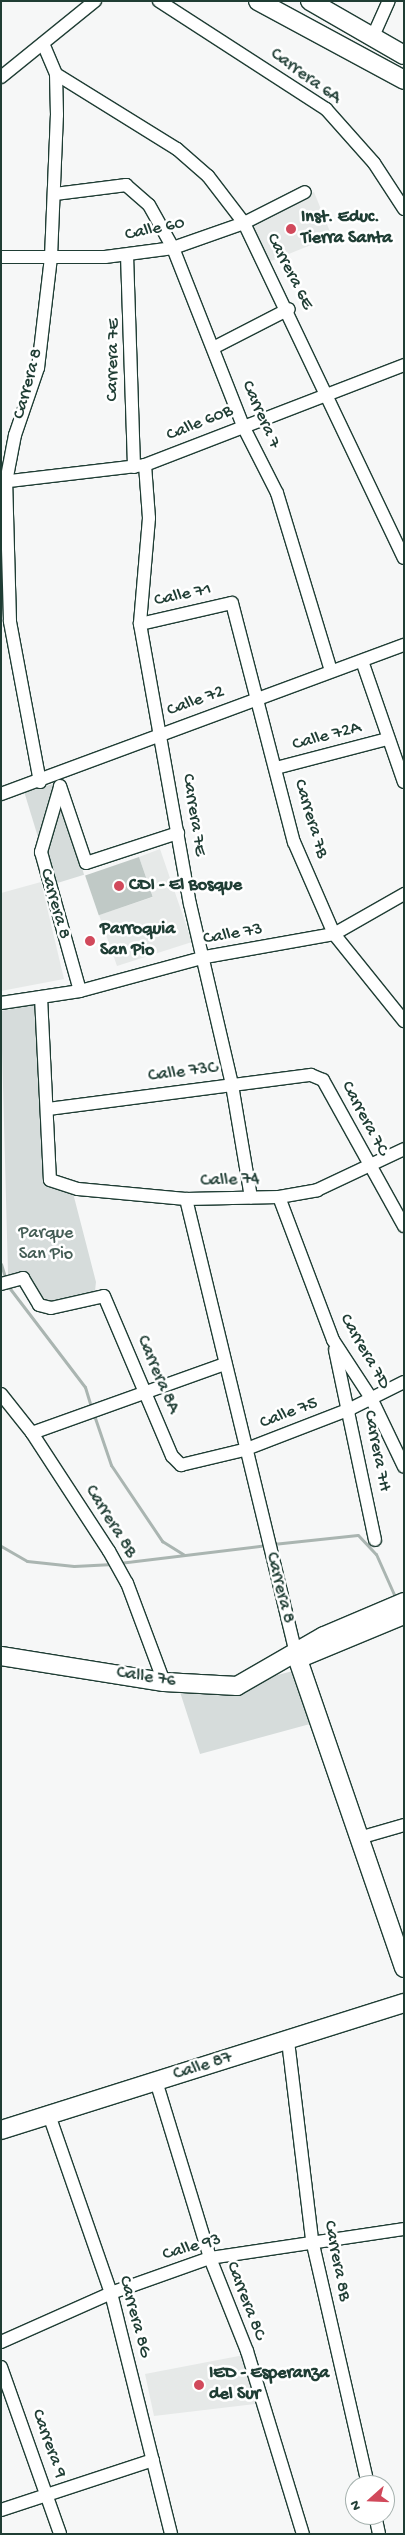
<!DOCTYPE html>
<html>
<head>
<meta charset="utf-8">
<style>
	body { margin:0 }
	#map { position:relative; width:405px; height:2535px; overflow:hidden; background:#f6f7f7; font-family:"Gochi Hand",sans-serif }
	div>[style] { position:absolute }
	.built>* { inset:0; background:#e6e9e8; transform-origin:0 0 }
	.green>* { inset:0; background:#d6dcdb; transform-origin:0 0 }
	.stream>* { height:3px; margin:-1.5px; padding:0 1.5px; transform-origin:1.5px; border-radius:1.5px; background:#aab5b1 }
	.building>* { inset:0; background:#c0c9c6; transform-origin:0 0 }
	.roads { filter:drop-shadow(1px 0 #1f3d34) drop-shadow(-1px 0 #1f3d34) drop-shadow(0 1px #1f3d34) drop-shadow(0 -1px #1f3d34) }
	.street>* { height:12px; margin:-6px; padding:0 6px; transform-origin:6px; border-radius:6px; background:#fff }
	.secondary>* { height:18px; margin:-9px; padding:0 9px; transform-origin:9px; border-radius:9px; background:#fff }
	.dots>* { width:14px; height:14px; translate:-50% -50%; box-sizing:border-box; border:2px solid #fff; border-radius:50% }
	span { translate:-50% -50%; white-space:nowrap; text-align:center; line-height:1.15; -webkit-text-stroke:5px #fff; paint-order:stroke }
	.street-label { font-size:18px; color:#1f3d34 }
	.poi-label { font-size:18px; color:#1f3d34; font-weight:700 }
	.left { translate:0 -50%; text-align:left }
	.park-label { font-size:18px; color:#445d55 }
	.frame { position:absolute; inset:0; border:2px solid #1f3d34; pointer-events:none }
	.north { position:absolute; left:345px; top:2475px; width:50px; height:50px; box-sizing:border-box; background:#fff; border:1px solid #a5b1ae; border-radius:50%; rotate:250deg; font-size:14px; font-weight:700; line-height:20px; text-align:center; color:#1f3d34 }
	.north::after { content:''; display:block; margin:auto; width:18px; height:22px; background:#d1495b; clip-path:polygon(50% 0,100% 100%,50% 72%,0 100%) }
</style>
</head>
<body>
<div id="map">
	<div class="built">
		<i style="left:314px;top:192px;width:48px;height:71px;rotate:68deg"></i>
		<i style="clip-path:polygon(160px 849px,192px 942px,117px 966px,99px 915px,153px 897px,139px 857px)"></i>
		<i style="clip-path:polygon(41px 882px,64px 979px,1px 991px,1px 893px)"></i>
		<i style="clip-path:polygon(244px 2355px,255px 2404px,154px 2416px,145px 2374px)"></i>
	</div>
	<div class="green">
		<i style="left:56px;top:783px;width:96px;height:33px;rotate:73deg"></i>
		<i style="clip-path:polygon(37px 1004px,45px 1109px,44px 1183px,73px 1193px,96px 1282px,95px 1291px,54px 1304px,43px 1300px,15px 1274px,8px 1274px,1px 1011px)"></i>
		<i style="clip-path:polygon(293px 1671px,310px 1724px,200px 1754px,180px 1692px,215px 1691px)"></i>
	</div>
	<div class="stream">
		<i style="left:1px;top:1264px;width:17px;rotate:73deg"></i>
		<i style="left:8px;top:1286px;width:127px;rotate:52.7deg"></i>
		<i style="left:85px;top:1387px;width:24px;rotate:73deg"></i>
		<i style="left:94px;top:1415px;width:53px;rotate:71.2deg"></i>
		<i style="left:111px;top:1465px;width:92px;rotate:56.1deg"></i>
		<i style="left:162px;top:1541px;width:26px;rotate:32deg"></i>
		<i style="left:273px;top:1544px;width:85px;rotate:-6deg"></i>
		<i style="left:358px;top:1535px;width:26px;rotate:47deg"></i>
		<i style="left:376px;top:1554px;width:49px;rotate:66deg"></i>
		<i style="left:1px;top:1546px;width:30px;rotate:30deg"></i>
		<i style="left:27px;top:1561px;width:47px;rotate:6.1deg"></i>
		<i style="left:74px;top:1566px;width:39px;rotate:-3deg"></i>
		<i style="left:119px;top:1563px;width:149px;rotate:-6.9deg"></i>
	</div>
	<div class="building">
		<i style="left:139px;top:857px;width:42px;height:57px;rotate:71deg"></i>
	</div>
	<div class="roads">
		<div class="street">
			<i style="left:159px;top:1px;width:199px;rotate:32.9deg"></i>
			<i style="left:326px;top:109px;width:72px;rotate:48.4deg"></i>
			<i style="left:374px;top:163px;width:55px;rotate:56.9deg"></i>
			<i style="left:374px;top:34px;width:36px;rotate:-66deg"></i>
			<i style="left:56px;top:74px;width:142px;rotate:31.8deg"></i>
			<i style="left:177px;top:149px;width:41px;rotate:41.1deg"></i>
			<i style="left:208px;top:176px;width:59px;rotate:52.5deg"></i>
			<i style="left:244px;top:223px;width:371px;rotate:64.5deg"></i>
			<i style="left:1px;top:77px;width:121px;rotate:-39deg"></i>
			<i style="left:55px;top:194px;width:72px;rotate:-7.2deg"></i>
			<i style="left:126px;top:185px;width:30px;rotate:41deg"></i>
			<i style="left:149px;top:205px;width:49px;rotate:60.8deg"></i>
			<i style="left:173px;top:248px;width:191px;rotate:68.5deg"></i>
			<i style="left:243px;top:426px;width:75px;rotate:63.1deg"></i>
			<i style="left:277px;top:493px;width:186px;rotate:73.1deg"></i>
			<i style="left:127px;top:255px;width:212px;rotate:88.1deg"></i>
			<i style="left:1px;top:257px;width:104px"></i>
			<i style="left:105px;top:257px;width:69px;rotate:-7.5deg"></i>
			<i style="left:173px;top:248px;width:75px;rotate:-19.4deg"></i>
			<i style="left:244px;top:223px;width:68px;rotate:-26.9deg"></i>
			<i style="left:213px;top:348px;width:85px;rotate:-27.2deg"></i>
			<i style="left:145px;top:465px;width:53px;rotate:85.7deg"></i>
			<i style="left:149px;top:518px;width:106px;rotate:94.9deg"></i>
			<i style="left:140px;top:624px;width:284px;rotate:79.9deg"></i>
			<i style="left:190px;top:904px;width:186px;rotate:76.9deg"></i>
			<i style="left:232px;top:1085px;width:114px;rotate:80.4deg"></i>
			<i style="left:1px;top:482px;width:145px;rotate:-6.7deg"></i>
			<i style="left:145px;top:465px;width:278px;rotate:-21.1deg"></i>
			<i style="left:140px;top:624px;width:94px;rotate:-12.9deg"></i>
			<i style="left:232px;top:603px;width:247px;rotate:75.5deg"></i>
			<i style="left:294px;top:842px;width:100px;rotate:66.5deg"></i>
			<i style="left:334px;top:934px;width:112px;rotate:51.2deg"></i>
			<i style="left:362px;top:661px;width:128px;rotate:70.9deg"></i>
			<i style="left:276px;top:768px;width:115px;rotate:-14.6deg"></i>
			<i style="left:40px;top:782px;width:164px;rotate:-100.6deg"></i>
			<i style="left:10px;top:621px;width:139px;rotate:-91.6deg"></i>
			<i style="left:6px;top:482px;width:48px;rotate:-79.2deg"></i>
			<i style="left:15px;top:435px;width:71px;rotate:-71.1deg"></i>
			<i style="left:38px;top:368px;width:112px;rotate:-83.3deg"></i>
			<i style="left:51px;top:257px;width:142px;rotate:-87.6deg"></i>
			<i style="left:57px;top:115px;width:41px;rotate:-91.4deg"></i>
			<i style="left:56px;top:74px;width:33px;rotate:-113deg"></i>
			<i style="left:60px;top:786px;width:81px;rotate:71.3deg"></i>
			<i style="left:86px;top:863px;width:97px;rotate:-18.1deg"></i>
			<i style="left:60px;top:787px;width:68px;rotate:106.3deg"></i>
			<i style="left:41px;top:852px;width:144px;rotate:74.3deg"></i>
			<i style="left:1px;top:794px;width:430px;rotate:-20.3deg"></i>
			<i style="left:41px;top:997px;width:183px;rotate:87.2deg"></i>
			<i style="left:50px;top:1180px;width:29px;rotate:18deg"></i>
			<i style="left:78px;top:1189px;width:108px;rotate:5.3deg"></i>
			<i style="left:186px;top:1199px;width:93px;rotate:-1.2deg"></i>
			<i style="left:279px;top:1197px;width:39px;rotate:-10deg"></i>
			<i style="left:317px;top:1190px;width:96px;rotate:-25.2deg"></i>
			<i style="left:1px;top:1003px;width:80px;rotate:-8.6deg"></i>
			<i style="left:80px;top:991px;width:130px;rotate:-15.2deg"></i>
			<i style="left:205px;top:957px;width:131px;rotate:-10.1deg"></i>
			<i style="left:334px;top:934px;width:81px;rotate:-29.7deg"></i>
			<i style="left:48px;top:1109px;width:265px;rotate:-7.4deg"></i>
			<i style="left:311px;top:1075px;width:13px;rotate:23deg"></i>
			<i style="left:323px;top:1080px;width:167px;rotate:61deg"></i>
			<i style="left:279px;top:1197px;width:153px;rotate:69.3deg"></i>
			<i style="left:333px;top:1340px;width:69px;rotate:56.8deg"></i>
			<i style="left:371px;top:1398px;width:76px;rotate:64.4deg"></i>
			<i style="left:186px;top:1199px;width:468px;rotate:76.4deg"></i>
			<i style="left:1px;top:1284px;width:23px;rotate:-15deg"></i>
			<i style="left:23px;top:1278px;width:31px;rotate:59deg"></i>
			<i style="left:39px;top:1305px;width:12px;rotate:14deg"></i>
			<i style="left:51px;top:1308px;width:54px;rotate:-12.8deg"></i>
			<i style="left:104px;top:1296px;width:174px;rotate:67deg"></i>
			<i style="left:172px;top:1456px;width:13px;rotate:45deg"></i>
			<i style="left:181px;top:1465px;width:65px;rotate:-13.4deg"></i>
			<i style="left:244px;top:1450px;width:114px;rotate:-21.1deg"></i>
			<i style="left:350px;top:1409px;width:60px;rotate:-26.6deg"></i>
			<i style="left:335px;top:1350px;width:194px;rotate:78.1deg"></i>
			<i style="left:1px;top:1394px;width:50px;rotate:51.5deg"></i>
			<i style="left:32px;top:1433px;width:141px;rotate:56.9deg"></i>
			<i style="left:109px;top:1551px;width:37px;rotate:61deg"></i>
			<i style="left:127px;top:1583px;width:106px;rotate:69.5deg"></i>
			<i style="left:32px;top:1433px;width:205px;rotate:-19.7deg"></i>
			<i style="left:359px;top:1838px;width:47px;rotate:-16.1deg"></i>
			<i style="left:288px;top:2041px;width:200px;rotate:83.1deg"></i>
			<i style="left:312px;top:2240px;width:251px;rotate:77.1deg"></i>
			<i style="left:156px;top:2081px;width:185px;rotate:73deg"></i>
			<i style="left:210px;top:2258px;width:100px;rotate:68.3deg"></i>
			<i style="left:247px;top:2351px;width:191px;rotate:73deg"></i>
			<i style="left:49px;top:2115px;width:188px;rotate:70.8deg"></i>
			<i style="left:111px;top:2293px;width:248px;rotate:76deg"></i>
			<i style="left:1px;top:2342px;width:120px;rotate:-24deg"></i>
			<i style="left:111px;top:2293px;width:105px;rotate:-19.5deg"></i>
			<i style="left:210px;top:2258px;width:196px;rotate:-8.5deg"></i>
			<i style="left:1px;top:2367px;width:177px;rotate:70.5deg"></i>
			<i style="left:1px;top:2510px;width:160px;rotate:-18.2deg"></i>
			<i style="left:375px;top:2515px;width:19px;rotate:78deg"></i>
		</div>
		<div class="secondary">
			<i style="left:258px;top:1px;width:166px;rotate:28.4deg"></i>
			<i style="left:310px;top:1px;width:108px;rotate:29.9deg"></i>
			<i style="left:296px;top:1654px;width:332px;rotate:71deg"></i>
			<i style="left:1px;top:1656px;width:165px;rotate:9.1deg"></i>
			<i style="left:164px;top:1682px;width:73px;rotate:3.1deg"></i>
			<i style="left:237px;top:1686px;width:100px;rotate:-29.9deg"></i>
			<i style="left:324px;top:1636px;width:87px;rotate:-23deg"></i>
			<i style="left:305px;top:1656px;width:107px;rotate:-22.5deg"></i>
			<i style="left:1px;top:2130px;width:423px;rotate:-17.5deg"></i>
		</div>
	</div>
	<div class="dots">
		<i style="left:291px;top:229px;background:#d1495b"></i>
		<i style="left:119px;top:886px;background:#d1495b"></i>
		<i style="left:90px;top:941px;background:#d1495b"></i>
		<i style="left:199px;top:2385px;background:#d1495b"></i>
	</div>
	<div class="street-label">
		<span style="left:305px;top:77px;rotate:36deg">Carrera 6A</span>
		<span style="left:155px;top:230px;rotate:-12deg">Calle 60</span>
		<span style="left:289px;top:272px;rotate:63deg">Carrera 6E</span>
		<span style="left:114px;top:360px;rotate:-89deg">Carrera 7E</span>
		<span style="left:29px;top:384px;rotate:-75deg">Carrera 8</span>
		<span style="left:260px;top:415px;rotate:66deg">Carrera 7</span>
		<span style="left:200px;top:424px;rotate:-22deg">Calle 60B</span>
		<span style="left:183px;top:596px;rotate:-12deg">Calle 71</span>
		<span style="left:196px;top:702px;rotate:-20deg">Calle 72</span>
		<span style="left:327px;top:737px;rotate:-15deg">Calle 72A</span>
		<span style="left:193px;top:815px;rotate:81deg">Carrera 7E</span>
		<span style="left:310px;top:819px;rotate:73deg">Carrera 7B</span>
		<span style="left:54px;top:904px;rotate:74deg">Carrera 8</span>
		<span style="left:233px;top:935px;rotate:-10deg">Calle 73</span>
		<span style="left:183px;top:1073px;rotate:-7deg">Calle 73C</span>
		<span style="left:364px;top:1119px;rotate:62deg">Carrera 7C</span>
		<span style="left:230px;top:1181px;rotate:-2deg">Calle 74</span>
		<span style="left:364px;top:1352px;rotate:60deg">Carrera 7D</span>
		<span style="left:157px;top:1375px;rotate:67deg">Carrera 8A</span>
		<span style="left:289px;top:1414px;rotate:-21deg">Calle 75</span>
		<span style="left:376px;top:1451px;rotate:79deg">Carrera 7H</span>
		<span style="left:110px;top:1522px;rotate:58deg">Carrera 8B</span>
		<span style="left:279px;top:1588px;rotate:76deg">Carrera 8</span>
		<span style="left:146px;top:1678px;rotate:9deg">Calle 76</span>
		<span style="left:203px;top:2067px;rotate:-17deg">Calle 87</span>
		<span style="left:192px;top:2248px;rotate:-16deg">Calle 93</span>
		<span style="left:336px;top:2261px;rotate:79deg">Carrera 8B</span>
		<span style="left:245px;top:2301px;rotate:69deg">Carrera 8C</span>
		<span style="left:134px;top:2317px;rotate:75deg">Carrera 8G</span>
		<span style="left:48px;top:2444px;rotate:70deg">Carrera 9</span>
	</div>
	<div class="poi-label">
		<span class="left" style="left:301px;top:229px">Inst. Educ.<br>Tierra Santa</span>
		<span class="left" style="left:129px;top:886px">CDI - El Bosque</span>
		<span class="left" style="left:100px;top:941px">Parroquia<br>San Pio</span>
		<span class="left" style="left:209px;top:2385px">IED - Esperanza<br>del Sur</span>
	</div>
	<div class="park-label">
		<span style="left:46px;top:1245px">Parque<br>San Pio</span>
	</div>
	<div class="frame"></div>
	<div class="north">N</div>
</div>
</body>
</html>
